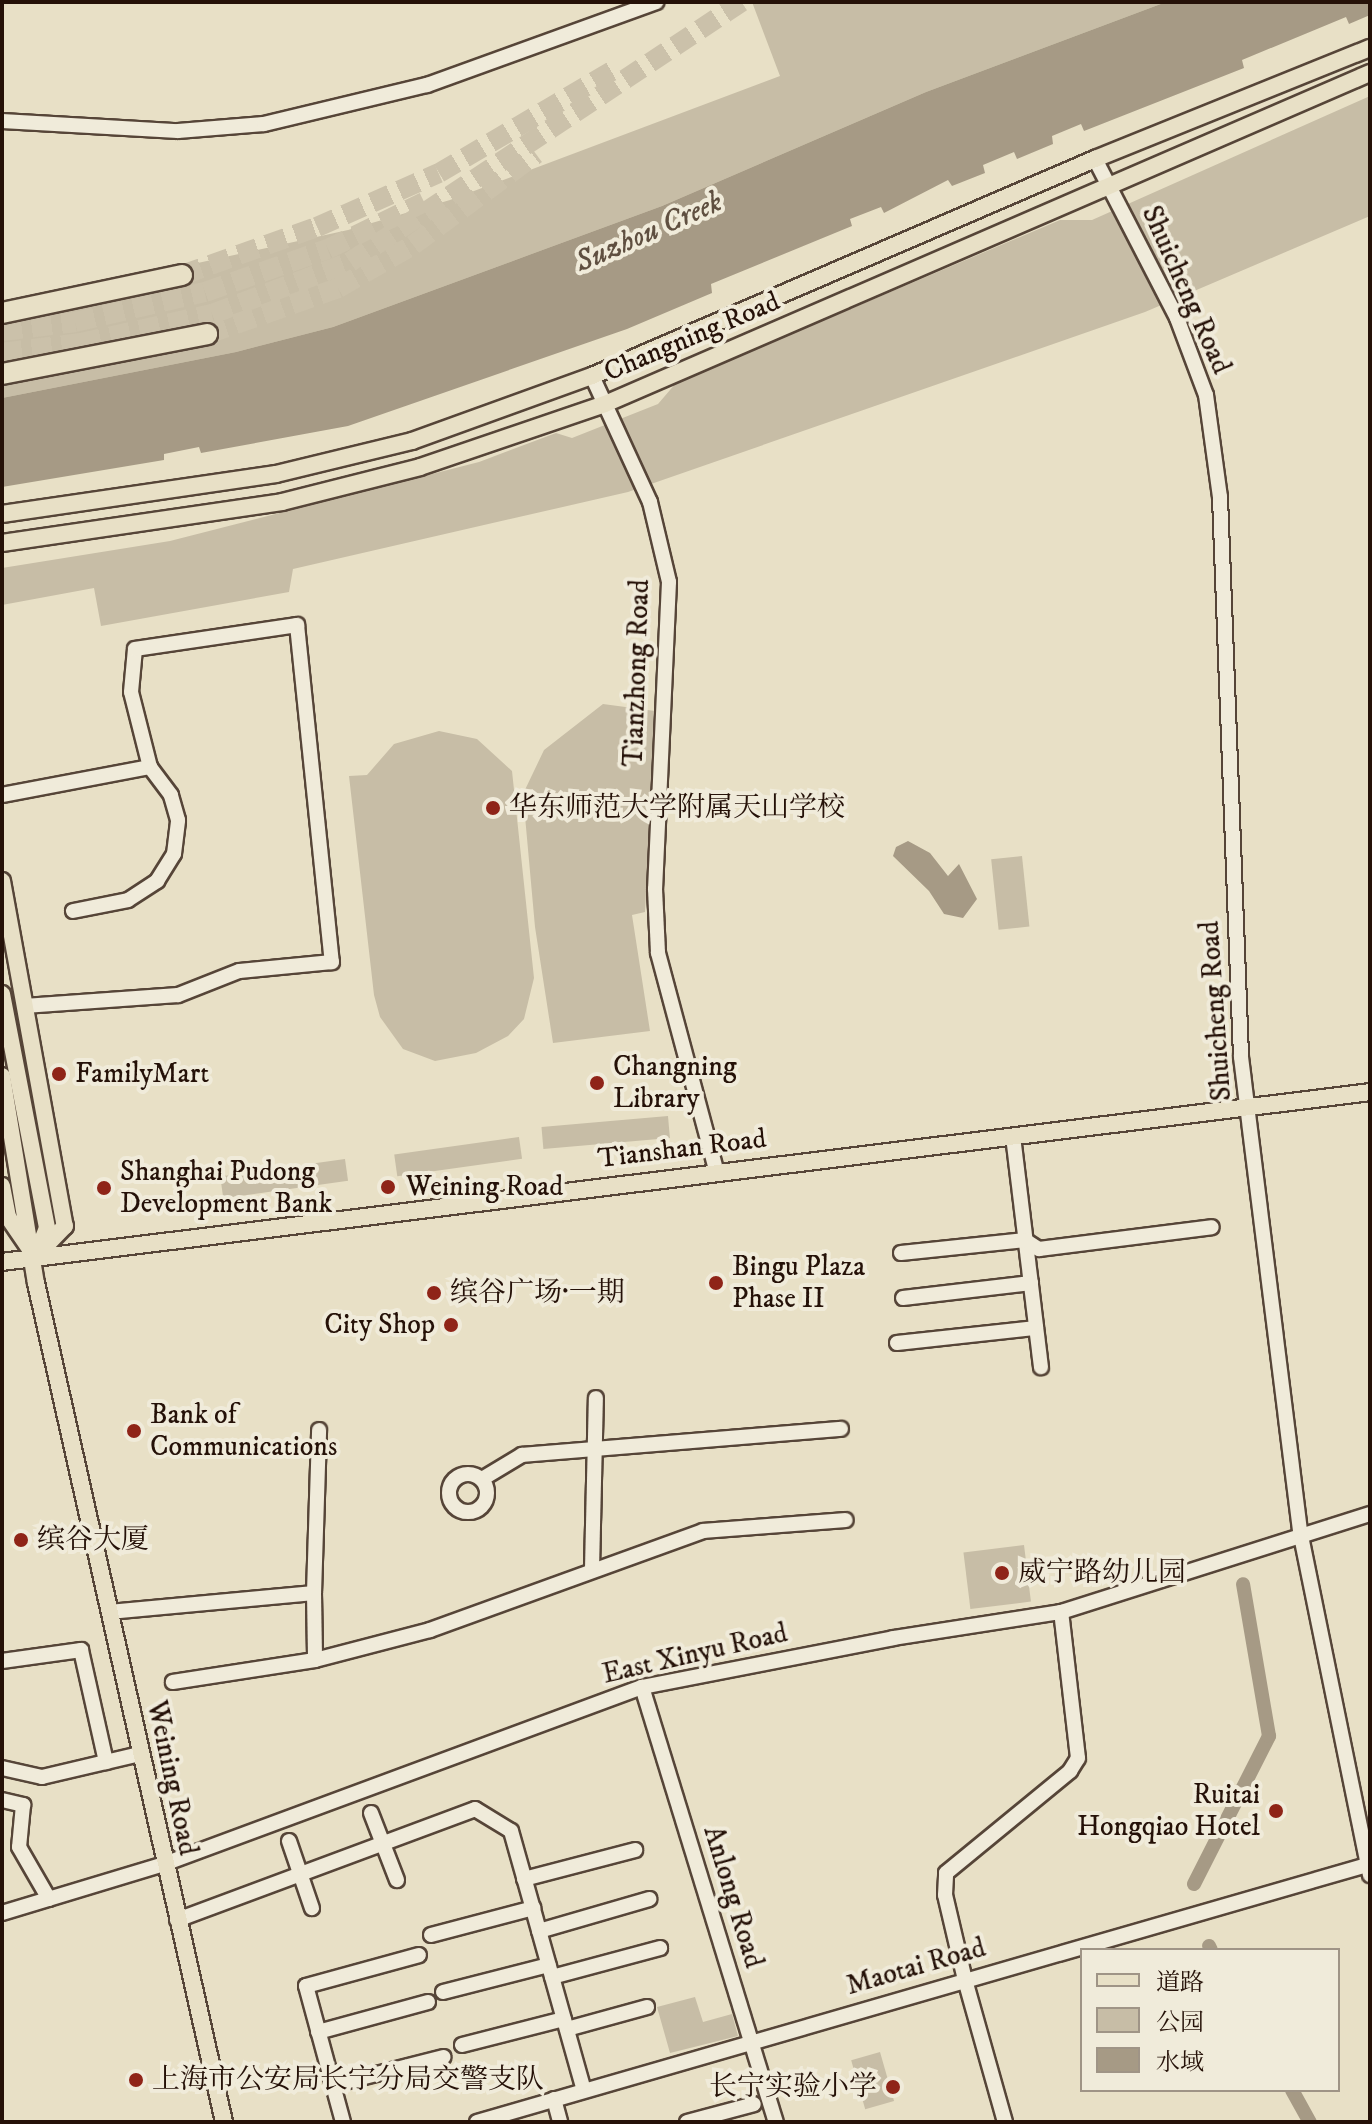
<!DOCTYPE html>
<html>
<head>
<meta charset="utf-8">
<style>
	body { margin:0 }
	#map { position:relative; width:1372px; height:2124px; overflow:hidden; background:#e8e0c6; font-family:"IM FELL DW Pica","Noto Serif SC",serif }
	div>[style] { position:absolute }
	.green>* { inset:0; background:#c7bda6; transform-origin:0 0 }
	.water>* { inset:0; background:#a69a85 }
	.canal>* { height:14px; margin:-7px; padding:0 7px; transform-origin:7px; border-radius:7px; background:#a69a85 }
	.highway-tunnel>* { height:20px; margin-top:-10px; transform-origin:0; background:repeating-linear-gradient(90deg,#cbc1aa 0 20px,transparent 0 30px) }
	.roads { filter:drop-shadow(2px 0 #564538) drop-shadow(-2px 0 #564538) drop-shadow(0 2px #564538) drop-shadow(0 -2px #564538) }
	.minor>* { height:14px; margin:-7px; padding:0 7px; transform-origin:7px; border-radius:7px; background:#f0ebda }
	.minor>.ring { margin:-7px; padding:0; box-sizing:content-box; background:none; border:14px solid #f0ebda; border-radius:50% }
	.major>* { height:16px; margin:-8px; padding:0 8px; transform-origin:8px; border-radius:8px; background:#e8e0c6 }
	.highway>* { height:20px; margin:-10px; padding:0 10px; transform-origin:10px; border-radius:10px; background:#e8e0c6 }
	.dots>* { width:22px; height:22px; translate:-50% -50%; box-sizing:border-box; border:4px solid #f0ebda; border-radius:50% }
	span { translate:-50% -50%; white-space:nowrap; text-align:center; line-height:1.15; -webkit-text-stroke:8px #f0ebda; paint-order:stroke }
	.street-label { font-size:28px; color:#251108 }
	.poi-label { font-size:28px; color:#251108 }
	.left { translate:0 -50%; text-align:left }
	.right { translate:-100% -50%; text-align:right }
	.water-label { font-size:30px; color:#5f4f40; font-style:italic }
	.frame { position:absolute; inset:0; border:4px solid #251108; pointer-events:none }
	.legend { position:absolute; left:1080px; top:1948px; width:260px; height:144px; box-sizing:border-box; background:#f0ebda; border:2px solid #9f9486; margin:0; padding:10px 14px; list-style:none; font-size:24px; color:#251108 }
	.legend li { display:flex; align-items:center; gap:16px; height:40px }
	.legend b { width:40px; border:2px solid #9f9486 }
</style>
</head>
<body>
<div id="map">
	<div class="green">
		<i style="clip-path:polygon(752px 2px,1166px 2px,926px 92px,662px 206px,333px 327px,236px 352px,2px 398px,2px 306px,348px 230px,450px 200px,780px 76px)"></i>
		<i style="clip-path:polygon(1370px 96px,1370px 216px,1145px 312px,628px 492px,293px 569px,289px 592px,101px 626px,94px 588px,2px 605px,2px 568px,170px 541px,479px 462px,556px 433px,572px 438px,658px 404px,676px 383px,1060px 220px,1092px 220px)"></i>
		<i style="clip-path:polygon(603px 704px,655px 711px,645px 912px,632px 915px,650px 1031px,553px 1043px,535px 927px,523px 794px,544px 750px)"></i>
		<i style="clip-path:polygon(439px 731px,477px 739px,512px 771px,534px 978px,524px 1019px,508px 1036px,476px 1053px,435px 1061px,403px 1049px,380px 1017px,374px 995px,349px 776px,367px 775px,394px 744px)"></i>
		<i style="left:1022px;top:856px;width:71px;height:31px;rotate:84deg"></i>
		<i style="left:668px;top:1116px;width:22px;height:127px;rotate:85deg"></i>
		<i style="left:519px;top:1137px;width:22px;height:126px;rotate:82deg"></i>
		<i style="left:345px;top:1159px;width:22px;height:126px;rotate:82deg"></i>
		<i style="left:1024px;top:1545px;width:57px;height:61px;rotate:83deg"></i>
		<i style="clip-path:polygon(695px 1997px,703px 2022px,732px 2014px,738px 2036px,670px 2053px,657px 2007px)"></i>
		<i style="left:880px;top:2052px;width:51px;height:30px;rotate:74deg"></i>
	</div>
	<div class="water">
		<i style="clip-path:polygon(1166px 2px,1370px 2px,1370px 15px,1349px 24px,1346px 17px,1242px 60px,1244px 68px,1084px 131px,1081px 124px,1052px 136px,1053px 144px,1017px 159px,1014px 152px,983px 165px,985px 173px,952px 186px,948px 180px,884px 213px,881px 207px,850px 219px,852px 226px,711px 284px,712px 293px,627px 329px,348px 426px,201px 453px,199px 447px,164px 454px,164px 460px,2px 487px,2px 398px,236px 352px,333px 327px,662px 206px,926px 92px)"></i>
		<i style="clip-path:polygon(908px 841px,930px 853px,948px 876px,959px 864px,977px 899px,963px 918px,944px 914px,929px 891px,893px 856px,896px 847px)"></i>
	</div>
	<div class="canal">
		<i style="left:1194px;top:1884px;width:166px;rotate:-63.1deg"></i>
		<i style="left:1269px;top:1736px;width:154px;rotate:-99.7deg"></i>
		<i style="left:1209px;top:1946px;width:4px;rotate:63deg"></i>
		<i style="left:1292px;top:2090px;width:37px;rotate:61deg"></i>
	</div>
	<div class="highway-tunnel">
		<i style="left:182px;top:275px;width:143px;rotate:-19.6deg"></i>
		<i style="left:317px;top:227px;width:133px;rotate:-23.9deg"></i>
		<i style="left:439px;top:173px;width:203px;rotate:-30.5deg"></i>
		<i style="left:2px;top:331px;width:74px;rotate:-7deg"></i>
		<i style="left:75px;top:322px;width:133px;rotate:-13deg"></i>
		<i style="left:205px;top:292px;width:130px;rotate:-19.3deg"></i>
		<i style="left:328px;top:249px;width:107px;rotate:-26.1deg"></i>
		<i style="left:207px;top:334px;width:139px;rotate:-19.3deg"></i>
		<i style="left:338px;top:288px;width:86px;rotate:-29.8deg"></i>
		<i style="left:413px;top:245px;width:153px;rotate:-36.5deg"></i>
		<i style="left:2px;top:353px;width:80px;rotate:-7.2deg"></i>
		<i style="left:81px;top:343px;width:134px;rotate:-12.5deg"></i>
		<i style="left:212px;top:314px;width:147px;rotate:-20.6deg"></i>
		<i style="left:350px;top:262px;width:470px;rotate:-33.6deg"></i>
	</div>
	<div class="roads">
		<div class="minor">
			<i style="left:2px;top:121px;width:176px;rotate:3.3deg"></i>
			<i style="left:178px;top:131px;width:86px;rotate:-4.7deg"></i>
			<i style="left:264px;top:124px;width:168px;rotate:-13.5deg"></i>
			<i style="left:427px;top:85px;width:244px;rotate:-19.9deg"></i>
			<i style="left:1095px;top:159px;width:179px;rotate:62.7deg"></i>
			<i style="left:1177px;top:318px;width:82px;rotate:69.4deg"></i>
			<i style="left:1206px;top:395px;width:103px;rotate:82.2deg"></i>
			<i style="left:1220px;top:497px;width:560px;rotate:87.85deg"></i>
			<i style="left:1241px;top:1057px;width:483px;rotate:82.9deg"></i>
			<i style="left:1301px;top:1536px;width:346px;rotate:78.5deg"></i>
			<i style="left:592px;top:376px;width:139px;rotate:65.3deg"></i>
			<i style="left:650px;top:502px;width:82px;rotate:76.6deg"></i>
			<i style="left:669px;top:582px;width:307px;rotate:92.6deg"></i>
			<i style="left:655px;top:889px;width:64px;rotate:87.3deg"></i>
			<i style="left:658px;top:953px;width:225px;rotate:75deg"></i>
			<i style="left:2px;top:795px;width:151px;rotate:-10.7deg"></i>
			<i style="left:150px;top:767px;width:77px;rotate:-104.2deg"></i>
			<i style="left:131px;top:692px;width:43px;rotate:-84.7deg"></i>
			<i style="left:135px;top:649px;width:164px;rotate:-8.4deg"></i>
			<i style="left:297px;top:625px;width:339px;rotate:84.1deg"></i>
			<i style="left:332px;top:962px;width:93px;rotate:174.5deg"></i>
			<i style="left:239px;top:971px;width:66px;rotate:158.5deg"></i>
			<i style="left:178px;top:995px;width:154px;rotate:175.9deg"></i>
			<i style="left:73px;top:911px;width:56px;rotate:-11.3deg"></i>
			<i style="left:128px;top:900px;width:35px;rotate:-33deg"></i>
			<i style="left:157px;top:881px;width:32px;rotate:-58deg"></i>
			<i style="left:174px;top:854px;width:34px;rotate:-83deg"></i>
			<i style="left:178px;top:820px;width:26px;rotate:-106deg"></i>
			<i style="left:171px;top:795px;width:35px;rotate:-127deg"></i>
			<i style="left:1013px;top:1136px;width:233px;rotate:83.1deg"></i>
			<i style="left:901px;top:1253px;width:125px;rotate:-6deg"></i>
			<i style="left:1025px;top:1240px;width:17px;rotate:33deg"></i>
			<i style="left:1039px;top:1249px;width:174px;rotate:-7.2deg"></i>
			<i style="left:903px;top:1298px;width:129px;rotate:-6.7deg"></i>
			<i style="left:897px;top:1343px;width:140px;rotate:-6.2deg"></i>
			<i class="ring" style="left:449px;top:1474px;width:24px;height:24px"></i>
			<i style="left:482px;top:1479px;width:47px;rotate:-31deg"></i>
			<i style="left:522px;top:1455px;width:320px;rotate:-4.7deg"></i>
			<i style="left:592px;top:1569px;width:171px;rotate:-88.7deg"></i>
			<i style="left:314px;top:1593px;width:163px;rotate:-88.2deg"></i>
			<i style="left:109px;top:1612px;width:206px;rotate:-5.3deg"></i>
			<i style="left:314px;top:1593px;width:67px;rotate:89.1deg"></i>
			<i style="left:315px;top:1660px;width:144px;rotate:171.2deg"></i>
			<i style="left:315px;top:1660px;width:119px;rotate:-14.6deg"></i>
			<i style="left:430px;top:1630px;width:290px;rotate:-19.9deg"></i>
			<i style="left:703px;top:1531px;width:143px;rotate:-4.4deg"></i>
			<i style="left:2px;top:1661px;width:80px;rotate:-7.9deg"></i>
			<i style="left:81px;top:1650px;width:115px;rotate:77.4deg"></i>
			<i style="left:642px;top:1687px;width:455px;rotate:72.9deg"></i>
			<i style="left:2px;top:1768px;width:41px;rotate:12.7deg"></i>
			<i style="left:42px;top:1777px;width:101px;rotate:-13.2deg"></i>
			<i style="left:2px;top:1800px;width:22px;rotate:13deg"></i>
			<i style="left:23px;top:1805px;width:42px;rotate:95.4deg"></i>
			<i style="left:19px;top:1847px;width:60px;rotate:60deg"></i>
			<i style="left:371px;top:1813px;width:72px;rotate:68.8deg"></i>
			<i style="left:289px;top:1841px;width:71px;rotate:71.1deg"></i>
			<i style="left:524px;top:1879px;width:115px;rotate:-14.6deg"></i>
			<i style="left:2px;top:1913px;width:169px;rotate:-16.8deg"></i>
			<i style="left:164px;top:1864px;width:510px;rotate:-20.32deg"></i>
			<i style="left:642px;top:1687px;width:256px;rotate:-11deg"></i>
			<i style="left:893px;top:1638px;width:170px;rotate:-8.8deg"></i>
			<i style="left:1061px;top:1612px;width:324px;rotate:-17.6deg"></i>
			<i style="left:177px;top:1920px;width:318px;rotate:-20.4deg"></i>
			<i style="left:475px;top:1809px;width:42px;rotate:31.4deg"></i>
			<i style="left:511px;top:1831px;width:269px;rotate:74.3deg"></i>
			<i style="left:539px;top:1931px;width:115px;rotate:-16.2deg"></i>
			<i style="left:431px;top:1935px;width:106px;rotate:-14.8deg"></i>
			<i style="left:552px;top:1977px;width:112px;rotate:-15deg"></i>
			<i style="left:443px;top:1992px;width:109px;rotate:-14.3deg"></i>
			<i style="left:567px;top:2029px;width:83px;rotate:-15.4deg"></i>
			<i style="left:318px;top:2032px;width:114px;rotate:-15.3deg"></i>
			<i style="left:462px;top:2045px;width:105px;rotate:-14.3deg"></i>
			<i style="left:333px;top:2085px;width:114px;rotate:-14.2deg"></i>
			<i style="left:554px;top:2099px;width:24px;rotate:75deg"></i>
			<i style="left:343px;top:2122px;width:141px;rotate:-105.2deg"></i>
			<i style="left:306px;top:1986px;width:117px;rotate:-15.3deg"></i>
			<i style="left:477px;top:2122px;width:930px;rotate:-16.11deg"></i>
			<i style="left:687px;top:2122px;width:69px;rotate:-15deg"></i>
			<i style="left:1005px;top:2122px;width:148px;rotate:-105.7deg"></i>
			<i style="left:965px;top:1980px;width:87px;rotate:-103.2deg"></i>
			<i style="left:945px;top:1895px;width:22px;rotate:-87deg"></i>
			<i style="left:946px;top:1873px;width:161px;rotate:-39.4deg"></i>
			<i style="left:1070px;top:1771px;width:15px;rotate:-58deg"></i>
			<i style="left:1078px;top:1758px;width:147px;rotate:-96.6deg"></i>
		</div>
		<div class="major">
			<i style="left:2px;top:514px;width:277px;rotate:-8.3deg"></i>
			<i style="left:276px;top:474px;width:140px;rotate:-13.6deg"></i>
			<i style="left:412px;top:441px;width:191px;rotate:-19.9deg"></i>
			<i style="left:592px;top:376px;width:548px;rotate:-23.34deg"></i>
			<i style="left:1095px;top:159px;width:297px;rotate:-22deg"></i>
			<i style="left:2px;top:543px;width:283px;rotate:-8.3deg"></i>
			<i style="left:282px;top:502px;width:142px;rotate:-14.2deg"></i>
			<i style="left:420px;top:467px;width:195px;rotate:-18.8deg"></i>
			<i style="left:605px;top:404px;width:834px;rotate:-23.4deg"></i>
			<i style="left:2px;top:881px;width:351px;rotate:79.7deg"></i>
			<i style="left:65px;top:1226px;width:43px;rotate:134.1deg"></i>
			<i style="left:2px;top:994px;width:238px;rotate:79.1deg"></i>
			<i style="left:47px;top:1228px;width:22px;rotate:112deg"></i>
			<i style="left:2px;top:1076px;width:210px;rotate:80.7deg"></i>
			<i style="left:36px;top:1283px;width:860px;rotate:77.37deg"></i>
			<i style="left:2px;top:1186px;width:32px;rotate:79deg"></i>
			<i style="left:8px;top:1217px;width:42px;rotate:55.6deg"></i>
			<i style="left:2px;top:1262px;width:1379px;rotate:-7.08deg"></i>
		</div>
		<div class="highway">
			<i style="left:2px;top:313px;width:184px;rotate:-11.9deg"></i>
			<i style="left:2px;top:374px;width:209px;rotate:-11deg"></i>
		</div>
	</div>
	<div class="dots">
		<i style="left:493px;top:808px;background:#8f2418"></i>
		<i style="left:59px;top:1074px;background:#8f2418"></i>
		<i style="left:597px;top:1083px;background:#8f2418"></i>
		<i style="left:388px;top:1187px;background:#8f2418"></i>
		<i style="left:104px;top:1188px;background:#8f2418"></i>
		<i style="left:716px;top:1283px;background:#8f2418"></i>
		<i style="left:434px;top:1293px;background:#8f2418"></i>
		<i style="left:451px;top:1325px;background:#8f2418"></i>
		<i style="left:134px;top:1431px;background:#8f2418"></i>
		<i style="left:21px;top:1540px;background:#8f2418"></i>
		<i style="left:1002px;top:1573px;background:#8f2418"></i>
		<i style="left:1276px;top:1811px;background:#8f2418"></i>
		<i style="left:136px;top:2080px;background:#8f2418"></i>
		<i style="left:893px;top:2087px;background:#8f2418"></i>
	</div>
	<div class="street-label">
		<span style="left:1186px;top:290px;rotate:66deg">Shuicheng Road</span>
		<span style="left:692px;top:337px;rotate:-23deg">Changning Road</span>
		<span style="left:637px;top:673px;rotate:-88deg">Tianzhong Road</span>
		<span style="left:1216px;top:1011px;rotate:-94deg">Shuicheng Road</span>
		<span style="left:682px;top:1149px;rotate:-7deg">Tianshan Road</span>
		<span style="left:695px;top:1654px;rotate:-13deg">East Xinyu Road</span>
		<span style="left:172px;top:1778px;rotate:78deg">Weining Road</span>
		<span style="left:733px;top:1897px;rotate:73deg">Anlong Road</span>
		<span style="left:916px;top:1967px;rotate:-16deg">Maotai Road</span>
	</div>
	<div class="poi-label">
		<span class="left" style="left:509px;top:808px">华东师范大学附属天山学校</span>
		<span class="left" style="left:613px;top:1083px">Changning<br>Library</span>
		<span class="left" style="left:75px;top:1074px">FamilyMart</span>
		<span class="left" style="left:120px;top:1188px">Shanghai Pudong<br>Development Bank</span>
		<span class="left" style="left:406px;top:1187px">Weining Road</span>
		<span class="left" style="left:732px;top:1283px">Bingu Plaza<br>Phase II</span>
		<span class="left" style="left:450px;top:1293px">缤谷广场·一期</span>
		<span class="right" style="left:435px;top:1325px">City Shop</span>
		<span class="left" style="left:150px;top:1431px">Bank of<br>Communications</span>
		<span class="left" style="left:37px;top:1540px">缤谷大厦</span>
		<span class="left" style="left:1018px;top:1573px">威宁路幼儿园</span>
		<span class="right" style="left:1260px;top:1811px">Ruitai<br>Hongqiao Hotel</span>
		<span class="left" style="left:152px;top:2080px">上海市公安局长宁分局交警支队</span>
		<span class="right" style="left:877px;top:2087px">长宁实验小学</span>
	</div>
	<div class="water-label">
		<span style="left:649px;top:233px;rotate:-24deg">Suzhou Creek</span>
	</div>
	<div class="frame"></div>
	<ul class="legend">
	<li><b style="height:10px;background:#e8e0c6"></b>道路</li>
	<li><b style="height:22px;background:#c7bda6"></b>公园</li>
	<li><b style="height:22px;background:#a69a85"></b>水域</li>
	</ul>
</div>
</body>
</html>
